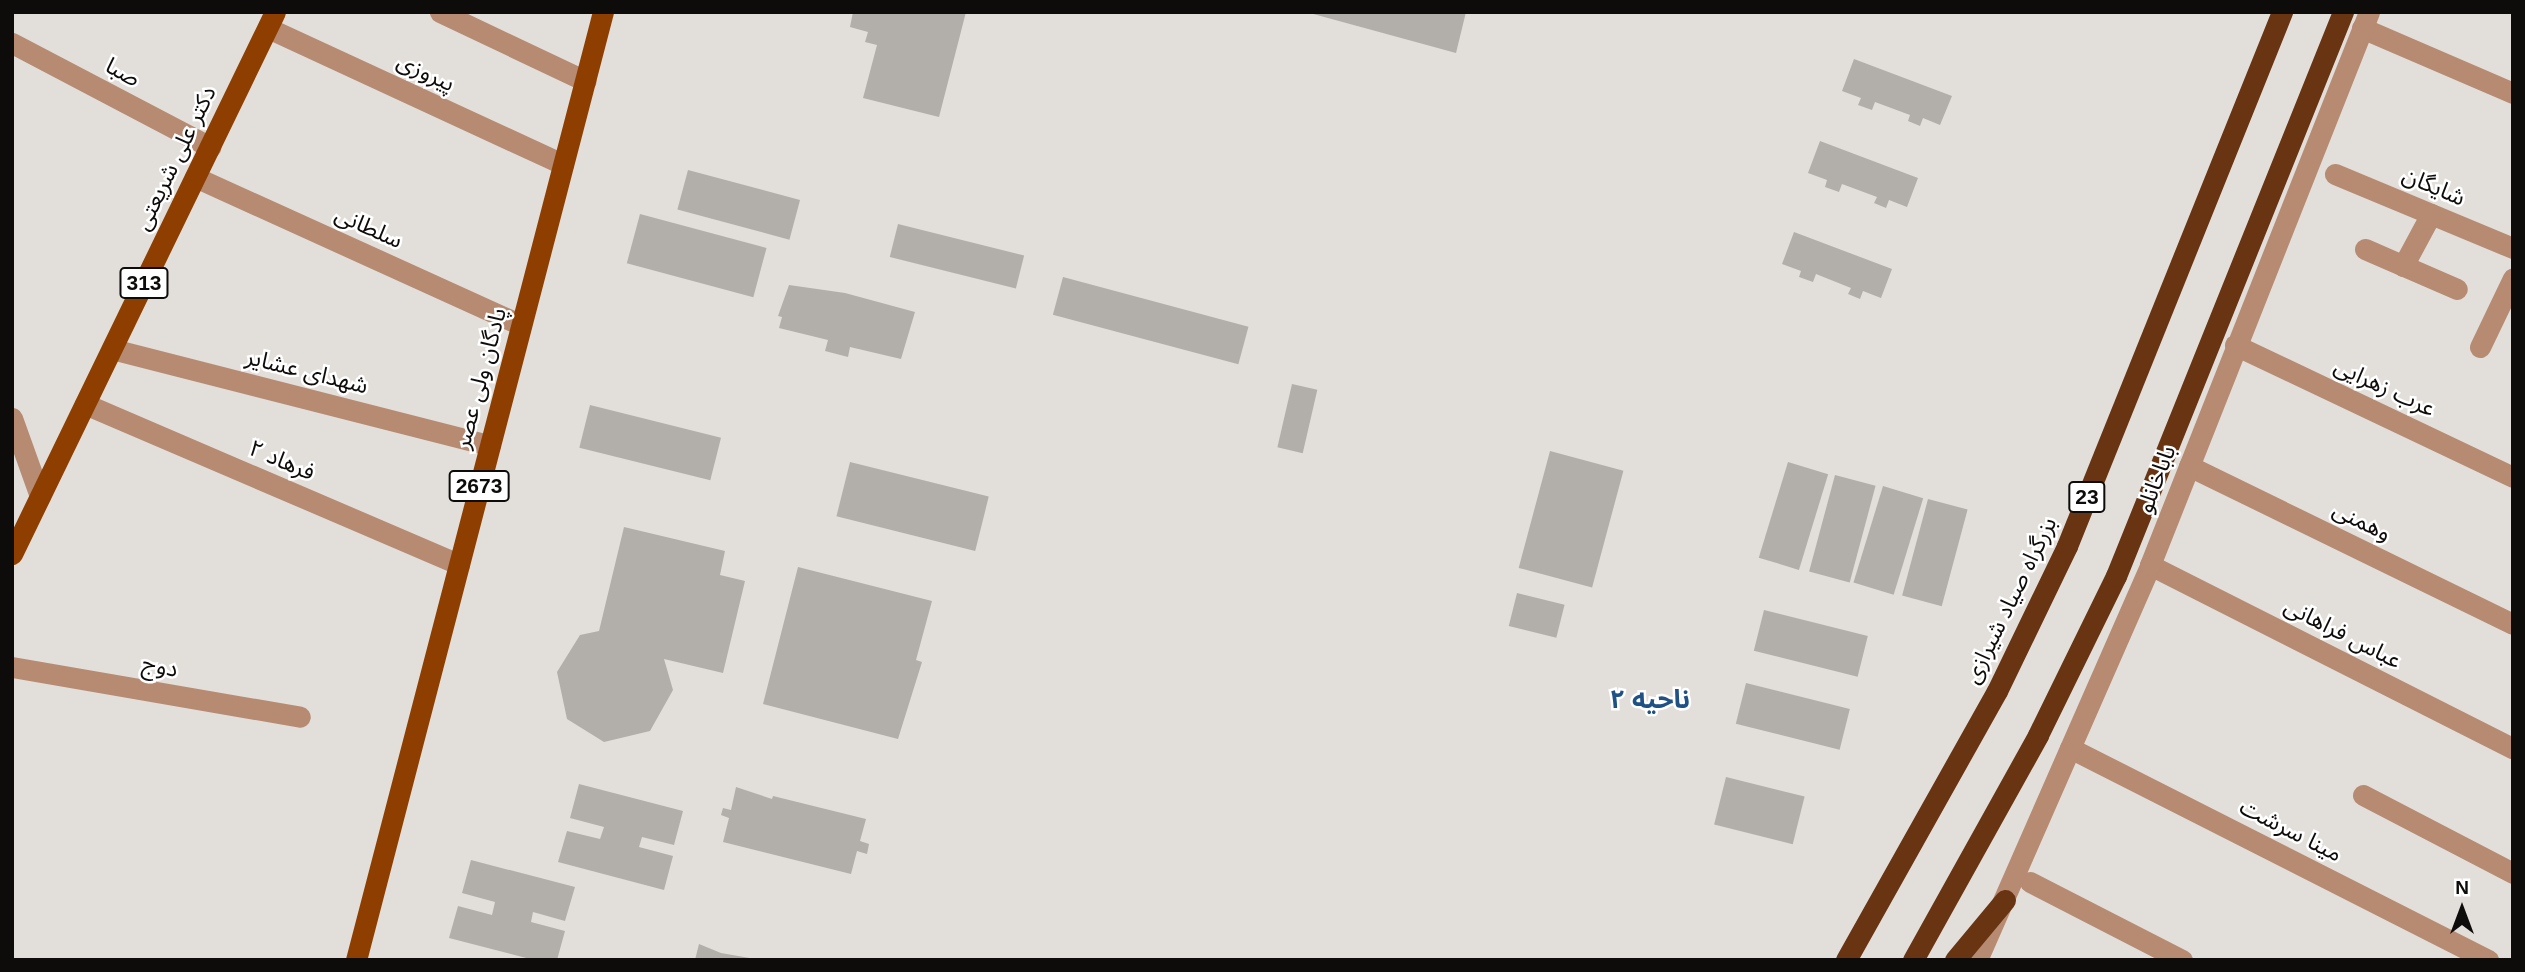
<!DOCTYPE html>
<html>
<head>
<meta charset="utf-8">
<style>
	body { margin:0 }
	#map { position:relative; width:2525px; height:972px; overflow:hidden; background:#e2deda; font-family:Arial,"Noto Sans Arabic",sans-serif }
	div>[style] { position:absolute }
	.building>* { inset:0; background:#b2afaa; transform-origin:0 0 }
	.street>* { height:21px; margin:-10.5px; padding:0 10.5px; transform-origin:10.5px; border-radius:10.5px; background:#b78a72 }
	.primary>* { height:21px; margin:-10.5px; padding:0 10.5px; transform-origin:10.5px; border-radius:10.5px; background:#8e3f00 }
	.highway>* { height:21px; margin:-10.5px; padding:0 10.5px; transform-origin:10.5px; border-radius:10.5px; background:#683412 }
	span { translate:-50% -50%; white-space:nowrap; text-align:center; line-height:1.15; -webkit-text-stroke:5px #fff; paint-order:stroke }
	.shield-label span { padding:2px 5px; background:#fff; border:2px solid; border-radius:5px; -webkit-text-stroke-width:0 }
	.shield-label { font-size:21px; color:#0d0c0a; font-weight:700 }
	.street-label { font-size:23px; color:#0d0c0a }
	.quarter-label { font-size:26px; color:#205184; font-weight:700 }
	.frame { position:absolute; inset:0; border:14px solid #0d0c0a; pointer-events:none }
	.north { position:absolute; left:2427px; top:874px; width:70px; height:70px; -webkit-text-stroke:5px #fff; paint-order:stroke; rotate:0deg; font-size:19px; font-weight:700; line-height:28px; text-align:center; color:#0d0c0a }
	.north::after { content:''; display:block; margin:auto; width:24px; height:32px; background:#0d0c0a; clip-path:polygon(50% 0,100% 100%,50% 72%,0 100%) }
</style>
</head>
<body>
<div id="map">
	<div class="building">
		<i style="clip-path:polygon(853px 12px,966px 12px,939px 117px,863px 98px,877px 45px,865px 42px,868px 32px,850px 27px)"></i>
		<i style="clip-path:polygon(1306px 12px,1466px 12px,1456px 53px)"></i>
		<i style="clip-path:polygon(1854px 59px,1952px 96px,1940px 125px,1923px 118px,1920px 126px,1908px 121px,1910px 115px,1875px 102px,1872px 110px,1858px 105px,1861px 98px,1842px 91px)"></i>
		<i style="clip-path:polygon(1820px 141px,1918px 178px,1907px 207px,1889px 200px,1886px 208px,1874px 203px,1877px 197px,1842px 184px,1839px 192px,1825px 187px,1827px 180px,1808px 173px)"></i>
		<i style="left:688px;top:170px;width:116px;height:41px;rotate:15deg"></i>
		<i style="left:640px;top:214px;width:131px;height:51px;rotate:15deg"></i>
		<i style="left:898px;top:224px;width:130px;height:34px;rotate:14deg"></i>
		<i style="clip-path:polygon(1794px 232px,1892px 269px,1881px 298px,1863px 291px,1860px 299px,1848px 294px,1851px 288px,1816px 274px,1813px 282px,1799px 277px,1801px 271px,1782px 264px)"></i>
		<i style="left:1063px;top:277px;width:192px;height:39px;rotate:15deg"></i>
		<i style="clip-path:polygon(789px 285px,845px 293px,915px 312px,901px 359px,850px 347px,848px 357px,825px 351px,828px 340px,779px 328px,782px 317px,778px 316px)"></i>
		<i style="left:1292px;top:384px;width:26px;height:65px;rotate:13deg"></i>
		<i style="left:590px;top:405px;width:135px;height:44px;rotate:14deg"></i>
		<i style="left:1550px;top:451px;width:76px;height:121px;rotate:15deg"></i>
		<i style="left:850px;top:462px;width:143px;height:56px;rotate:14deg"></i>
		<i style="left:1788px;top:462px;width:42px;height:100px;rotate:17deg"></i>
		<i style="left:1835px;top:475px;width:42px;height:100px;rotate:15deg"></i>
		<i style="left:1883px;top:486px;width:42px;height:101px;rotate:17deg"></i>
		<i style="left:1928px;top:499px;width:41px;height:100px;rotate:15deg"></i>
		<i style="clip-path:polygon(624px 527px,725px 551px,720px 575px,745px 581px,723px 673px,664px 659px,673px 690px,650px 731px,604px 742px,567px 719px,557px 672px,580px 635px,599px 631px)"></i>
		<i style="clip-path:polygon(798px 567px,932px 601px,916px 660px,922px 662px,898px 739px,763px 704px)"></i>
		<i style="left:1517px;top:593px;width:49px;height:34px;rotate:14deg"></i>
		<i style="left:1764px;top:610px;width:107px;height:42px;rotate:14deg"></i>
		<i style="left:1746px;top:683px;width:107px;height:42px;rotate:14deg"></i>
		<i style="left:1726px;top:777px;width:81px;height:49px;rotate:14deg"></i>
		<i style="clip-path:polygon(579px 784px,683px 811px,674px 845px,642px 837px,639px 847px,673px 856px,664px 890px,558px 862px,567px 831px,600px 839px,604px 827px,570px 818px)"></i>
		<i style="clip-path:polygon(736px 787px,772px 799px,773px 796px,866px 819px,860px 841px,869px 844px,867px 854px,857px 851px,851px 874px,723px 842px,729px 818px,721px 815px,723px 808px,731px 810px)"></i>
		<i style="clip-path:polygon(471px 860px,575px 887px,565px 921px,533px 912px,531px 922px,565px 931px,557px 960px,534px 960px,449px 938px,458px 906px,492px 915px,495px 902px,462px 893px)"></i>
		<i style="clip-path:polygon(699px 944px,721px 953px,761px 960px,695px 960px)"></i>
	</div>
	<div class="street">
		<i style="left:440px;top:12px;width:161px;rotate:25.4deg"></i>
		<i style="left:268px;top:28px;width:325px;rotate:24.8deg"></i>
		<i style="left:2362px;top:28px;width:164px;rotate:23.3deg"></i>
		<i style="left:12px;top:43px;width:224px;rotate:27.7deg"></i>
		<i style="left:2335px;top:174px;width:193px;rotate:22.6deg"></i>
		<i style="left:195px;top:177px;width:358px;rotate:24.4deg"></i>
		<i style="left:2365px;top:249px;width:100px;rotate:23.5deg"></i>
		<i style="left:2403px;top:266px;width:59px;rotate:-61.7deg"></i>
		<i style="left:2235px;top:345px;width:308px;rotate:25.4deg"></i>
		<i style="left:2480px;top:347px;width:76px;rotate:-64.4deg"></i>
		<i style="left:112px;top:349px;width:390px;rotate:14.3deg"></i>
		<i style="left:85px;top:404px;width:407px;rotate:23.2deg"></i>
		<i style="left:12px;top:418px;width:83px;rotate:70.3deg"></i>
		<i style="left:2189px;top:466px;width:360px;rotate:26deg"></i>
		<i style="left:2150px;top:565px;width:407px;rotate:26.8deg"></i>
		<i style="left:12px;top:667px;width:292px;rotate:9.8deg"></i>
		<i style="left:2070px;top:748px;width:469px;rotate:26.9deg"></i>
		<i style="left:2363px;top:795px;width:169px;rotate:27.5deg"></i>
		<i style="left:2030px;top:882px;width:171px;rotate:27.2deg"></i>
		<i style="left:1977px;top:960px;width:431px;rotate:-66.3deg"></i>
		<i style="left:2150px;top:565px;width:595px;rotate:-68.4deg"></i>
	</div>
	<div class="primary">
		<i style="left:12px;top:554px;width:602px;rotate:-64.12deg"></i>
		<i style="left:356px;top:960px;width:980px;rotate:-75.4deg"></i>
	</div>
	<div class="highway">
		<i style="left:1846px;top:960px;width:308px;rotate:-60.7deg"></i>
		<i style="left:1997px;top:691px;width:161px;rotate:-64.2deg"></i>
		<i style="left:2067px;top:546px;width:576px;rotate:-68.07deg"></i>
		<i style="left:1913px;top:960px;width:257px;rotate:-60.9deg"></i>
		<i style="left:2038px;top:735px;width:177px;rotate:-63.9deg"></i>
		<i style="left:2116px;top:576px;width:608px;rotate:-68.08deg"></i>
		<i style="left:1955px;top:960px;width:78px;rotate:-50.2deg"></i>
	</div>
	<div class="shield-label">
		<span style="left:144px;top:283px">313</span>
		<span style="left:479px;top:486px">2673</span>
		<span style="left:2087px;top:497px">23</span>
	</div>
	<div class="street-label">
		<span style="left:123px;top:72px;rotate:28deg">صبا</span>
		<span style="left:426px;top:72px;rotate:25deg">پیروزی</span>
		<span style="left:175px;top:158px;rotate:-64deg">دکتر علی شریعتی</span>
		<span style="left:2434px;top:186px;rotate:23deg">شایگان</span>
		<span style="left:369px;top:227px;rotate:24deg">سلطانی</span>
		<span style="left:307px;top:371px;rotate:14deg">شهدای عشایر</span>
		<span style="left:480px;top:378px;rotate:-75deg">پادگان ولی عصر</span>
		<span style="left:2385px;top:387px;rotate:25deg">عرب زهرایی</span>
		<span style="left:282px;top:460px;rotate:23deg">فرهاد ۲</span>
		<span style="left:2156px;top:479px;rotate:-69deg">باباخانلو</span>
		<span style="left:2362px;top:521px;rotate:26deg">وهمنی</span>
		<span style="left:2010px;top:600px;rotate:-64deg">بزرگراه صیاد شیرازی</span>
		<span style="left:2343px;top:633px;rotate:27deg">عباس فراهانی</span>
		<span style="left:160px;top:666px;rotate:10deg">دوج</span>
		<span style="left:2291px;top:830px;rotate:27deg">مینا سرشت</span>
	</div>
	<div class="quarter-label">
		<span style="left:1650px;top:700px">ناحیه ۲</span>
	</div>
	<div class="frame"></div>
	<div class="north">N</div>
</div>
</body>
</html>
